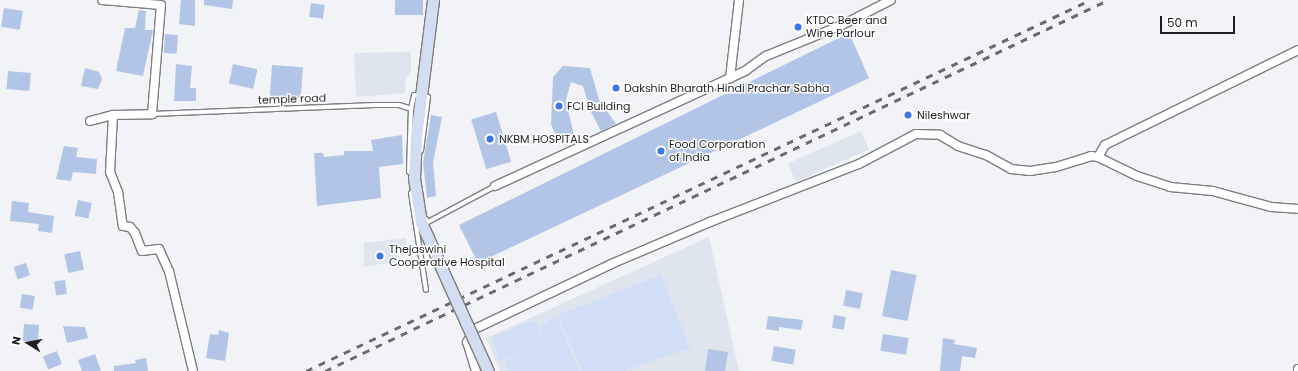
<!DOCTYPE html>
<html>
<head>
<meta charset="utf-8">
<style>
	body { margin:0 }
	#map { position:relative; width:1298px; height:371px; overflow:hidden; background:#f1f3f7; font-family:Poppins,sans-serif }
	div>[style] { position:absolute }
	.built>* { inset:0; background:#dfe5ef; transform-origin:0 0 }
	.green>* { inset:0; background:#d0def6 }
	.building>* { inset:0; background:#b3c5e6; transform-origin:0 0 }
	.roads { filter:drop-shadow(1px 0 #7c7e81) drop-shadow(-1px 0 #7c7e81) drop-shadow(0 1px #7c7e81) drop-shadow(0 -1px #7c7e81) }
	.lane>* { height:4px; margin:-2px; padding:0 2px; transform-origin:2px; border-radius:2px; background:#fff }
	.street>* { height:8px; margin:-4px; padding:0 4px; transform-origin:4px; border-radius:4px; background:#fff }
	.secondary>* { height:11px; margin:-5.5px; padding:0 5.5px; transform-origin:5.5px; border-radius:5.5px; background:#d3ddf1 }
	.rail>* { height:3px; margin-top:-1.5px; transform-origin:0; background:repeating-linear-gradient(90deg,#6a6b6e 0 7px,transparent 0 14px) }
	.bridges { filter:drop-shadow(1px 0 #7c7e81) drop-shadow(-1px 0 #7c7e81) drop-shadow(0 1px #7c7e81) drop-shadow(0 -1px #7c7e81) }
	.secondary-bridge>* { height:11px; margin:-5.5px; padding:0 5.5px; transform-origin:5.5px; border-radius:5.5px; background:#d3ddf1 }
	.dots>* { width:11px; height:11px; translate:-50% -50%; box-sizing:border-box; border:2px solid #fff; border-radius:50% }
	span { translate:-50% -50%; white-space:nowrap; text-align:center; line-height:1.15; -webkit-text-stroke:3px #fff; paint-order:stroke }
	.poi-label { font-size:11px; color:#1d1e1f }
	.left { translate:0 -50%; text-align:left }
	.street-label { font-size:11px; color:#1d1e1f }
	.north { position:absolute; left:8px; top:323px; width:40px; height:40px; -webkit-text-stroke:3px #fff; paint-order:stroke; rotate:281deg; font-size:11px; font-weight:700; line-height:16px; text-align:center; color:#1d1e1f }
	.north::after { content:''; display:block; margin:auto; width:14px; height:18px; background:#1d1e1f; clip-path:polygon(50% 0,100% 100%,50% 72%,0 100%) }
	.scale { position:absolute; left:1160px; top:16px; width:75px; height:18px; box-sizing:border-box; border:2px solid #1d1e1f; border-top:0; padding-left:5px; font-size:12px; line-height:14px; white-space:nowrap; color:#1d1e1f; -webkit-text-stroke:3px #fff; paint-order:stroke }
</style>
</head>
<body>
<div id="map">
	<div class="built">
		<i style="clip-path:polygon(411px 52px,411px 71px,405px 82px,405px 93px,356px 97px,354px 53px)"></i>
		<i style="left:861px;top:131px;width:20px;height:80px;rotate:66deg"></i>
		<i style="clip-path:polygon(709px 237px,739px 371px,500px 371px,486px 338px)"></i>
		<i style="clip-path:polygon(406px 238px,407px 247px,395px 251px,398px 261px,364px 267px,364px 243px)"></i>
	</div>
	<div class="green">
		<i style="clip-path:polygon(661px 275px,690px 348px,624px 371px,582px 371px,558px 315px)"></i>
		<i style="clip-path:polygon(556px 315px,579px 371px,509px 371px,505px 362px,534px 349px,500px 362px,491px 337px,535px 320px,544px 344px,539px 327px)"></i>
	</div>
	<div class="building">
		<i style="clip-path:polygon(181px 0,195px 0,195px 26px,179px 24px)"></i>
		<i style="clip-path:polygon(204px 0,233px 0,232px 9px,204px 5px)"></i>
		<i style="left:395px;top:0;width:28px;height:15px"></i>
		<i style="left:311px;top:3px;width:14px;height:14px;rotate:8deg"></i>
		<i style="left:4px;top:8px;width:19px;height:19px;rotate:9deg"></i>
		<i style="clip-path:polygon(139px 10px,146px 11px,145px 30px,153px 30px,143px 76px,116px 71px,125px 28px,135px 28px)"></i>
		<i style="clip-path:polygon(849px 33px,869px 78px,478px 263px,459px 225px)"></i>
		<i style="left:165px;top:34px;width:13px;height:19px;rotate:4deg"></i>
		<i style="clip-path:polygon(176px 64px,192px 66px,190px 88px,196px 88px,196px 101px,174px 101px)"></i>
		<i style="left:233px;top:64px;width:25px;height:20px;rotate:12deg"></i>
		<i style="left:272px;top:65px;width:31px;height:32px;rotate:4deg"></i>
		<i style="clip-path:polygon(563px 66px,590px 68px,599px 100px,616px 124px,601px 131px,591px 112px,583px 86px,571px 82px,566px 100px,574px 136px,558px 141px,551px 124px,553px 77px)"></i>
		<i style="clip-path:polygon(85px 68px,99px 72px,102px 79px,98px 89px,81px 86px)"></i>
		<i style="left:8px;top:71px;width:23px;height:18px;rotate:5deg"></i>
		<i style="left:496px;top:112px;width:52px;height:26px;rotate:73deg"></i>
		<i style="clip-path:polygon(431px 115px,442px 117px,433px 163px,436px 196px,427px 198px,423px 163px)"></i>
		<i style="clip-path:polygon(402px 135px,403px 164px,379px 167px,381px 198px,317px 206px,314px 153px,323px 153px,324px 157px,344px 155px,344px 151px,373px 151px,371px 140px)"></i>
		<i style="clip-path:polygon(64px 146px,78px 148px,76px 157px,97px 159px,96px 174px,73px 172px,71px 181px,56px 179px)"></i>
		<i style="left:78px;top:200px;width:14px;height:16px;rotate:12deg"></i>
		<i style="clip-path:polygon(12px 201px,29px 203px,28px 212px,54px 216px,52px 233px,38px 231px,39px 224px,10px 221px)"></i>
		<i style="left:80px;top:251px;width:19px;height:16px;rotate:78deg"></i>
		<i style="left:26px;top:263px;width:13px;height:13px;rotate:72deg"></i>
		<i style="left:891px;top:270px;width:26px;height:47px;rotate:11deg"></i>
		<i style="left:65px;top:280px;width:14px;height:11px;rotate:82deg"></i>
		<i style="left:846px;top:290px;width:17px;height:16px;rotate:10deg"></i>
		<i style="left:22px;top:294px;width:13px;height:14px;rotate:9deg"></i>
		<i style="left:834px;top:315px;width:12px;height:13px;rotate:9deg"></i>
		<i style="clip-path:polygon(768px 316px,803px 320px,801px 330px,779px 327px,779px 331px,766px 329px)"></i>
		<i style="left:24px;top:324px;width:15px;height:17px;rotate:4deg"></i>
		<i style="clip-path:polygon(63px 326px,85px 327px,88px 338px,67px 343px)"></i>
		<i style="clip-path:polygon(219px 330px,229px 333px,225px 361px,206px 358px,210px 334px,218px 335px)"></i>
		<i style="left:883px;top:334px;width:26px;height:17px;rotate:9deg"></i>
		<i style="clip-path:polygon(943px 338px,955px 340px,954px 344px,977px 348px,975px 358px,962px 356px,960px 371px,940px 371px)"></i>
		<i style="left:774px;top:346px;width:22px;height:15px;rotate:10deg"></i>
		<i style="clip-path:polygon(708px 349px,728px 352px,725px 371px,705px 371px)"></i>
		<i style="left:57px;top:351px;width:14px;height:15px;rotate:69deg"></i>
		<i style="clip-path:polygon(95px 354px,101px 371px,82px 371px,78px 360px)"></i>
		<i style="clip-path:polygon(146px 358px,148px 371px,114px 371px,114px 366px,136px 363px,135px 360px)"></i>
	</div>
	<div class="roads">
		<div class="lane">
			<i style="left:152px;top:114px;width:223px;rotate:-2.3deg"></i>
			<i style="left:375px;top:105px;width:24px"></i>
			<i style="left:399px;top:105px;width:13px;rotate:18deg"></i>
			<i style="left:411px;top:109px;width:14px;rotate:-78deg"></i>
			<i style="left:414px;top:95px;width:7px"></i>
			<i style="left:421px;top:95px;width:7px;rotate:16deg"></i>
			<i style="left:428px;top:97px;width:54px;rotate:97.4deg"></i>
			<i style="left:409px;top:172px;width:63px;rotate:-88.2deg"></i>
			<i style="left:411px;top:193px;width:98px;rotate:81.2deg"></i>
			<i style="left:426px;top:219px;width:4px;rotate:90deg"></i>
			<i style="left:426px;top:223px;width:78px;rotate:-28.2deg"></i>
		</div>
		<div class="street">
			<i style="left:730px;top:78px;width:17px;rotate:-25deg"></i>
			<i style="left:745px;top:71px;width:26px;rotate:-36deg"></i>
			<i style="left:766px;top:56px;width:80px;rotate:-22.1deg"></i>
			<i style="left:840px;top:26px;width:57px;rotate:-27deg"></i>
			<i style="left:113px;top:115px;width:57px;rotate:93deg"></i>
			<i style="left:110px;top:172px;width:22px;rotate:68deg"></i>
			<i style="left:118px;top:192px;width:34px;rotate:82deg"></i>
			<i style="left:123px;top:226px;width:7px;rotate:8deg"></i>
			<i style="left:130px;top:227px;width:8px;rotate:50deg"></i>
			<i style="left:135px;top:233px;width:19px;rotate:69deg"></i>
			<i style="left:142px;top:251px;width:17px;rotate:-7deg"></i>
			<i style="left:159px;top:249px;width:24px;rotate:66deg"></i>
			<i style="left:169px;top:271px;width:103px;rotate:76.5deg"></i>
			<i style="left:90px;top:121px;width:24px;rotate:-15deg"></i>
			<i style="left:113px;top:115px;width:39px;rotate:-1deg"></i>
			<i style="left:152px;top:114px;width:109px;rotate:-85.3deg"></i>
			<i style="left:161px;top:5px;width:59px;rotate:-175.2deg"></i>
			<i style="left:1098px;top:157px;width:14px;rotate:-60deg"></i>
			<i style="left:1105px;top:145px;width:215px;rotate:-26.2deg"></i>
			<i style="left:495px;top:186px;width:259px;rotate:-24.7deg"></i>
			<i style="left:730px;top:78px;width:79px;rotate:-83.4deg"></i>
			<i style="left:476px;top:371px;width:30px;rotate:-107deg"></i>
			<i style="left:467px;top:342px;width:15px;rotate:-58deg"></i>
			<i style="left:475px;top:329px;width:151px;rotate:-25.5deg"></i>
			<i style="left:611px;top:264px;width:108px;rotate:-23deg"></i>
			<i style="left:710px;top:222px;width:160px;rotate:-21.3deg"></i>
			<i style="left:859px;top:164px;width:64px;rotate:-27.8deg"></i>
			<i style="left:916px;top:134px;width:24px;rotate:2deg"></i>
			<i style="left:940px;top:135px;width:21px;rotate:31deg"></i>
			<i style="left:958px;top:146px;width:29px;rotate:18deg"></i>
			<i style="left:986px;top:155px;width:29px;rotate:29deg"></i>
			<i style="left:1011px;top:169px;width:19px;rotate:6deg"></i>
			<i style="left:1030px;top:171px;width:26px;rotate:-9deg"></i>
			<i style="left:1056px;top:167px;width:37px;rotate:-17deg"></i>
			<i style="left:1091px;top:156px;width:7px;rotate:8deg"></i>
			<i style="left:1098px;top:157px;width:43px;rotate:26deg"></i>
			<i style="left:1137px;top:176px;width:35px;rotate:18deg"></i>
			<i style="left:1170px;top:187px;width:43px;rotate:5.3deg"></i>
			<i style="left:1213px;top:191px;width:60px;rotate:15.4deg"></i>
			<i style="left:1271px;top:207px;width:27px;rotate:4deg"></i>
			<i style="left:1298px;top:371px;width:2px;rotate:-90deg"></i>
		</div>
		<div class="secondary">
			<i style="left:433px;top:0;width:138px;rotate:97.1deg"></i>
			<i style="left:416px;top:137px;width:41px;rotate:92.8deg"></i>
			<i style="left:414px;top:178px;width:45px;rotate:81deg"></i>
			<i style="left:421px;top:222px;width:49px;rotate:66deg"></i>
		</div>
	</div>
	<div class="rail">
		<i style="left:306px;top:371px;width:867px;rotate:-25.32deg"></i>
		<i style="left:325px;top:371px;width:866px;rotate:-25.35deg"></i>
	</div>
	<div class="bridges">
		<div class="secondary-bridge">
			<i style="left:441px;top:267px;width:114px;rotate:65.7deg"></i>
		</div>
	</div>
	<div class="dots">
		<i style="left:798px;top:27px;background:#3d75e5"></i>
		<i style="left:616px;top:88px;background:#3d75e5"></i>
		<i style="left:559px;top:106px;background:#3d75e5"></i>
		<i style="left:908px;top:115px;background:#3d75e5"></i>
		<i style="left:490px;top:139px;background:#3d75e5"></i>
		<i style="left:661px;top:151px;background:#3d75e5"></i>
		<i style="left:380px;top:256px;background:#3d75e5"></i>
	</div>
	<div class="poi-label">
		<span class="left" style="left:806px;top:27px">KTDC Beer and<br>Wine Parlour</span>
		<span class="left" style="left:624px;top:88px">Dakshin Bharath Hindi Prachar Sabha</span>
		<span class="left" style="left:567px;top:106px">FCI Building</span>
		<span class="left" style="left:917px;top:115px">Nileshwar</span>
		<span class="left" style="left:499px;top:139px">NKBM HOSPITALS</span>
		<span class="left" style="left:669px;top:151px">Food Corporation<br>of India</span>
		<span class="left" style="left:389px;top:256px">Thejaswini<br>Cooperative Hospital</span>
	</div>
	<div class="street-label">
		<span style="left:292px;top:99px;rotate:-2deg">temple road</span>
	</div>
	<div class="north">N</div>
	<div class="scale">50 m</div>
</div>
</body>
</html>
